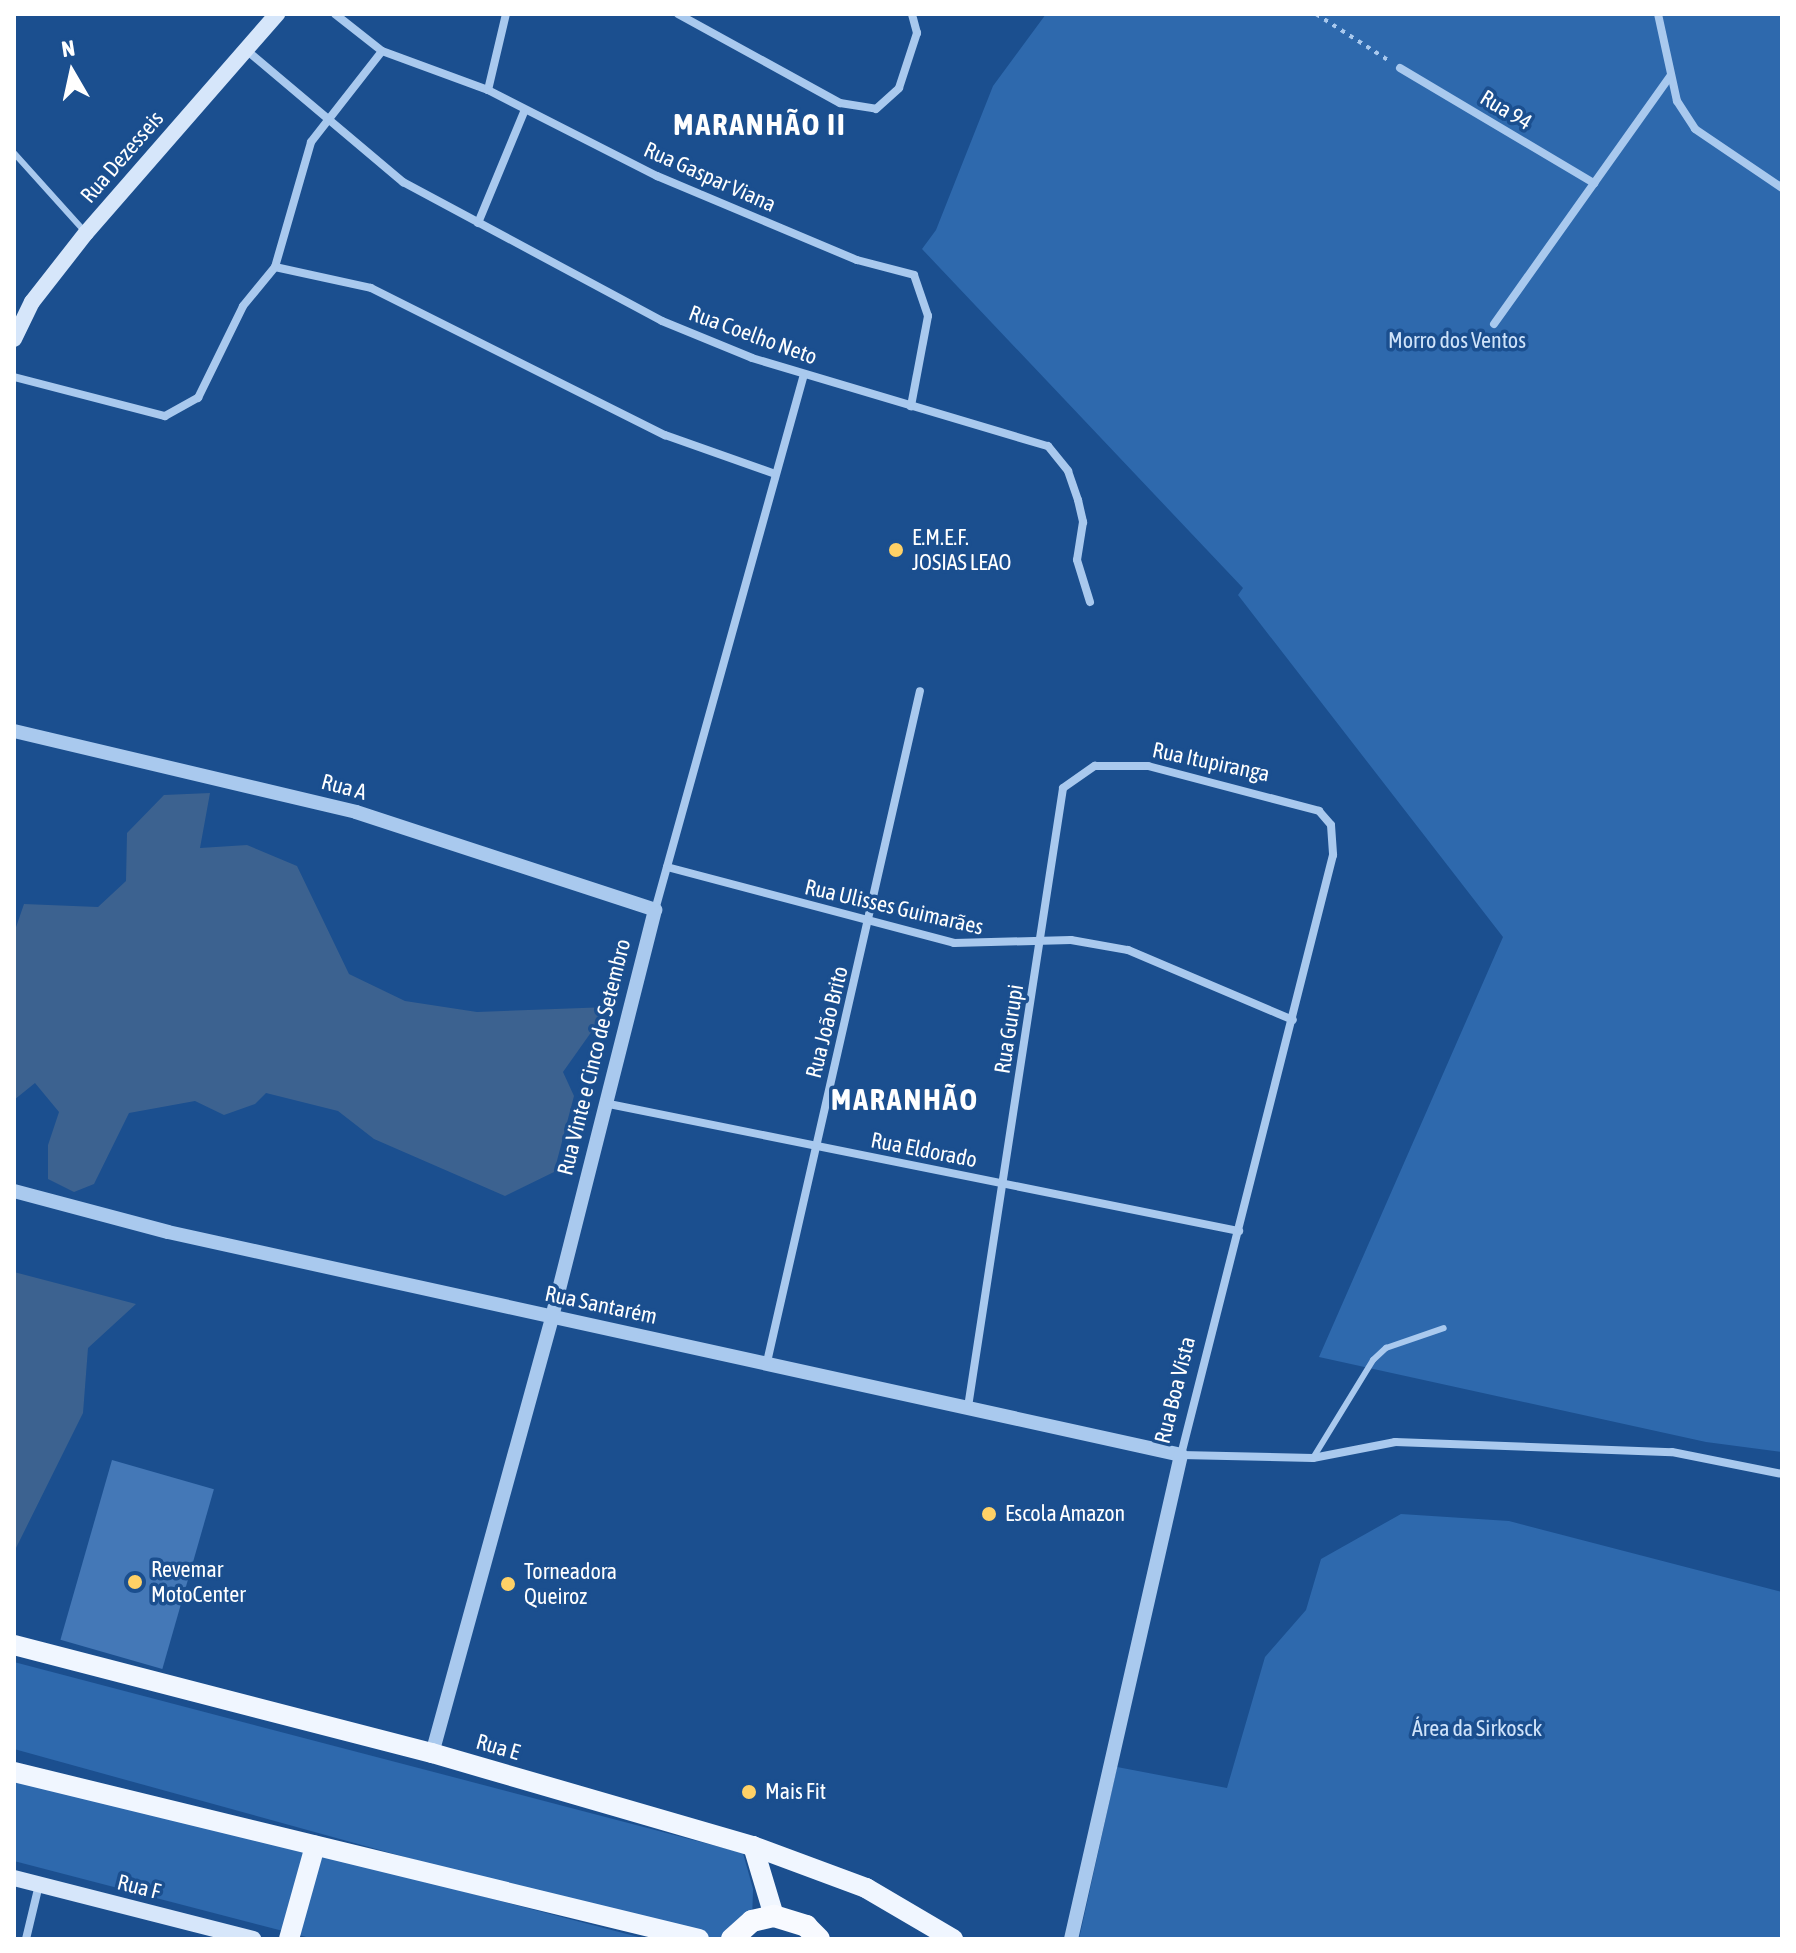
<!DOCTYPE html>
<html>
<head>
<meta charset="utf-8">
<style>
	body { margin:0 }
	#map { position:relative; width:1796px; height:1953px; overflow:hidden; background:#1b4f8f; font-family:"Asap Condensed",sans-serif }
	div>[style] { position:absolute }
	.green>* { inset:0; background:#2e69ad }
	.water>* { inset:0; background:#3c6290 }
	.building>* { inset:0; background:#4478b7; transform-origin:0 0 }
	.path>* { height:4px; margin-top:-2px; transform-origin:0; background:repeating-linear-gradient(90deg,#a9c9ee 0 4px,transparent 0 10px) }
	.service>* { height:6px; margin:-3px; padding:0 3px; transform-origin:3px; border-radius:3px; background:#a9c9ee }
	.minor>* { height:8px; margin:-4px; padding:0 4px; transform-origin:4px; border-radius:4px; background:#a9c9ee }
	.tertiary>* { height:14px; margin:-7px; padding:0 7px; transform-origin:7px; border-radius:7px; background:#a9c9ee }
	.secondary>* { height:16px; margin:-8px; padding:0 8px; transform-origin:8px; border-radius:8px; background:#d6e6fa }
	.primary>* { height:20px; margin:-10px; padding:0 10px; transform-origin:10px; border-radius:10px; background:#f0f6ff }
	.trunk>* { height:22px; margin:-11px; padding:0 11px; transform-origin:11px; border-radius:11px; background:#f8faff }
	.dots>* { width:22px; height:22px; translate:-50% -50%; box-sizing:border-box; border:4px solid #1b4f8f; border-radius:50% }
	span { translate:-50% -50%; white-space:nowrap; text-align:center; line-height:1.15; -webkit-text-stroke:7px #1b4f8f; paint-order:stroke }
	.street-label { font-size:22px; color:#fff }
	.park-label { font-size:22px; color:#cfe3fa }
	.poi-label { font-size:22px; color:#fff }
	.left { translate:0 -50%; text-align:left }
	.district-label { font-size:30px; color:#fff; font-weight:700; letter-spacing:2px }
	.frame { position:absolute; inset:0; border:16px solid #fff; pointer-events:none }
	.north { position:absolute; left:32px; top:32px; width:80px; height:80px; -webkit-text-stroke:6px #1b4f8f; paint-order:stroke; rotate:351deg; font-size:22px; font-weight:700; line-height:32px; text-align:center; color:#fff }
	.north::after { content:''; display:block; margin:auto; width:28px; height:36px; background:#fff; clip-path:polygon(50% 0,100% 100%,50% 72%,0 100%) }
</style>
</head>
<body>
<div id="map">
	<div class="green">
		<i style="clip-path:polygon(1046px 14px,1782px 14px,1782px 1452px,1706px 1442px,1319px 1357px,1503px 937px,1238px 595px,1243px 588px,922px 249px,936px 230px,993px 86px)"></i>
		<i style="clip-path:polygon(1401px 1514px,1509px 1521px,1782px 1592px,1782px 1939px,1079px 1939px,1117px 1767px,1227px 1788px,1265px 1657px,1306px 1610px,1321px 1559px)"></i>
		<i style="clip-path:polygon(14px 1662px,743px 1853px,753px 1889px,752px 1921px,732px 1939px,702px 1939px,14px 1749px)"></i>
		<i style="clip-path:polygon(14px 1774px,646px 1939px,314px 1939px,14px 1861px)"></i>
	</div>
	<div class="water">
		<i style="clip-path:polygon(210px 793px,200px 848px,247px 845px,297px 866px,349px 974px,405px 1001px,477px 1012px,609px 1007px,563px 1072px,574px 1096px,554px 1172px,505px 1196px,374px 1139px,338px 1111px,266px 1093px,255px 1104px,224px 1115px,195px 1101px,129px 1113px,94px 1184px,74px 1192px,48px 1179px,48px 1145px,59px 1112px,35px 1083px,14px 1100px,14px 933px,24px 904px,98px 907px,126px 881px,127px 833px,164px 795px)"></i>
		<i style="clip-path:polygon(14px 1272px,136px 1304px,88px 1348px,83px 1413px,14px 1552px)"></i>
	</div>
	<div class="building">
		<i style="left:112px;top:1460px;width:106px;height:187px;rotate:16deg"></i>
	</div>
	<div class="path">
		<i style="left:1316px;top:14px;width:89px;rotate:32.6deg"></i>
	</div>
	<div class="service">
		<i style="left:14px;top:153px;width:108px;rotate:48deg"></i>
		<i style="left:1313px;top:1458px;width:115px;rotate:-58.5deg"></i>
		<i style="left:1373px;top:1360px;width:18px;rotate:-43deg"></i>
		<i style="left:1386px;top:1348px;width:61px;rotate:-19deg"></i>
	</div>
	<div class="minor">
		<i style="left:335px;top:14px;width:60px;rotate:38.2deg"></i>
		<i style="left:382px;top:51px;width:113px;rotate:20.2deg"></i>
		<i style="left:488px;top:90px;width:190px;rotate:27deg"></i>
		<i style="left:657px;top:176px;width:217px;rotate:22.8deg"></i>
		<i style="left:857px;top:260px;width:59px;rotate:14.7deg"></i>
		<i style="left:914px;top:275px;width:43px;rotate:71.1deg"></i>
		<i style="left:928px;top:316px;width:92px;rotate:100.7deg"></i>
		<i style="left:678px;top:14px;width:185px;rotate:28.8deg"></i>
		<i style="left:840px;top:103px;width:36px;rotate:9deg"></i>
		<i style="left:876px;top:109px;width:31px;rotate:-42deg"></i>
		<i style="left:899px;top:88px;width:58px;rotate:-71.9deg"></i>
		<i style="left:917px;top:33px;width:20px;rotate:-105deg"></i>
		<i style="left:1658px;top:14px;width:89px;rotate:77.7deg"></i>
		<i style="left:1677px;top:101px;width:33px;rotate:57deg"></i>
		<i style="left:1695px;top:129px;width:105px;rotate:34.1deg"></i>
		<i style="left:245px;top:49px;width:207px;rotate:40.1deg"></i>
		<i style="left:403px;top:182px;width:294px;rotate:28.2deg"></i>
		<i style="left:662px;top:321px;width:97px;rotate:22.3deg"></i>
		<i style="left:752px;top:358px;width:309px;rotate:16.6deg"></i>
		<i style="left:1048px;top:446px;width:32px;rotate:51deg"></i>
		<i style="left:1068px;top:471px;width:31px;rotate:71deg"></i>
		<i style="left:1078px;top:500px;width:23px;rotate:77deg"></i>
		<i style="left:1083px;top:522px;width:38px;rotate:99deg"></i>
		<i style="left:1077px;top:560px;width:44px;rotate:72.8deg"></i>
		<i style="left:1400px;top:68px;width:226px;rotate:30.7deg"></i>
		<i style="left:488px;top:90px;width:78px;rotate:-76.7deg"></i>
		<i style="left:478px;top:223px;width:120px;rotate:-67.5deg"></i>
		<i style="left:275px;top:267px;width:98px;rotate:12.3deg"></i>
		<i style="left:371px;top:288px;width:329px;rotate:26.6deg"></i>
		<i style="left:665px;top:435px;width:117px;rotate:19.5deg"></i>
		<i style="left:1494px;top:324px;width:304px;rotate:-54.6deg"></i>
		<i style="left:14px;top:377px;width:156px;rotate:14.5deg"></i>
		<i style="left:165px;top:416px;width:38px;rotate:-29deg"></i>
		<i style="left:198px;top:398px;width:102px;rotate:-63.9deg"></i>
		<i style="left:243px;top:306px;width:50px;rotate:-50.6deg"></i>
		<i style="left:275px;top:267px;width:130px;rotate:-73.9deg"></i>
		<i style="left:311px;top:142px;width:115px;rotate:-52deg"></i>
		<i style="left:667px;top:867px;width:297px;rotate:14.8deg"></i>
		<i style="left:954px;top:943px;width:117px;rotate:-1.5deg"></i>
		<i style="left:1071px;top:940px;width:58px;rotate:10deg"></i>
		<i style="left:1128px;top:950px;width:179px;rotate:23deg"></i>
		<i style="left:655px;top:910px;width:556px;rotate:-74.46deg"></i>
		<i style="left:604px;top:1103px;width:648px;rotate:11.4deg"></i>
		<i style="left:767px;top:1362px;width:688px;rotate:-77.16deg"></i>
		<i style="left:968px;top:1407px;width:626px;rotate:-81.27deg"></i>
		<i style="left:1063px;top:788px;width:39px;rotate:-35deg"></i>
		<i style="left:1095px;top:766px;width:53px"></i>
		<i style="left:1148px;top:766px;width:177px;rotate:14.7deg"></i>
		<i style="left:1319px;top:811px;width:18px;rotate:49deg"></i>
		<i style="left:1331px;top:825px;width:30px;rotate:86deg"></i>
		<i style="left:1333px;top:855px;width:619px;rotate:104.22deg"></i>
		<i style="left:1181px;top:1455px;width:132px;rotate:1.3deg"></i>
		<i style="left:1313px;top:1458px;width:84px;rotate:-11deg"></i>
		<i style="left:1395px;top:1442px;width:277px;rotate:2.1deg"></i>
		<i style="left:1672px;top:1452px;width:112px;rotate:11.3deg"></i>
		<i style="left:26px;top:1939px;width:56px;rotate:-76.5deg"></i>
	</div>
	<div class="tertiary">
		<i style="left:14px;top:731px;width:351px;rotate:13.3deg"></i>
		<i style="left:356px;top:812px;width:315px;rotate:18.1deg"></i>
		<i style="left:655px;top:910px;width:421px;rotate:104.2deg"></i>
		<i style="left:552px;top:1318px;width:451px;rotate:105.4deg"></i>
		<i style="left:14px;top:1191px;width:159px;rotate:14.9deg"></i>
		<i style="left:168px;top:1232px;width:1037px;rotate:12.41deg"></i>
		<i style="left:1181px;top:1455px;width:496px;rotate:102.8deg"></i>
	</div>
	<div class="secondary">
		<i style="left:14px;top:339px;width:41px;rotate:-64.1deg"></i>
		<i style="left:32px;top:302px;width:88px;rotate:-52deg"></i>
		<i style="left:86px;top:233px;width:291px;rotate:-48.9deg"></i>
		<i style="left:14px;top:1878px;width:247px;rotate:14.3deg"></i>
	</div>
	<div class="primary">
		<i style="left:14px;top:1645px;width:432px;rotate:14.5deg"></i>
		<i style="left:432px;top:1753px;width:334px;rotate:16.2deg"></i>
		<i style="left:753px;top:1846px;width:121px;rotate:20.4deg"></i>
		<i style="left:866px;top:1888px;width:101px;rotate:30.4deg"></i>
		<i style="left:14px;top:1772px;width:705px;rotate:13.7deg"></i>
		<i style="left:753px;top:1846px;width:73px;rotate:73.3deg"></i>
		<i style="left:289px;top:1939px;width:97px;rotate:-74.4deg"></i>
	</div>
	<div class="trunk">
		<i style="left:732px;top:1939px;width:27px;rotate:-42deg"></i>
		<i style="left:752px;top:1921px;width:23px;rotate:-13deg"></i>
		<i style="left:774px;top:1916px;width:34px;rotate:17deg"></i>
		<i style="left:806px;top:1926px;width:18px;rotate:45deg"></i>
	</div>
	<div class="dots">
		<i style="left:896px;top:550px;background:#ffd166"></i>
		<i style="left:989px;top:1514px;background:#ffd166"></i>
		<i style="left:135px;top:1582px;background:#ffd166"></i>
		<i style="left:508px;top:1584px;background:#ffd166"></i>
		<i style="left:749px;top:1792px;background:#ffd166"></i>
	</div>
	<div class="street-label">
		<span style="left:1506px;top:110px;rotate:31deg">Rua 94</span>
		<span style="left:122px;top:157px;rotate:-49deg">Rua Dezesseis</span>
		<span style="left:710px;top:177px;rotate:24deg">Rua Gaspar Viana</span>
		<span style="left:753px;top:335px;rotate:20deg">Rua Coelho Neto</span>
		<span style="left:1211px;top:762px;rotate:12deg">Rua Itupiranga</span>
		<span style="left:344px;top:787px;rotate:15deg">Rua A</span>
		<span style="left:894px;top:907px;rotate:13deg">Rua Ulisses Guimarães</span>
		<span style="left:827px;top:1022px;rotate:-76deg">Rua João Brito</span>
		<span style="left:1009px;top:1029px;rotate:-81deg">Rua Gurupi</span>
		<span style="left:594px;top:1057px;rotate:-76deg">Rua Vinte e Cinco de Setembro</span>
		<span style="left:924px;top:1150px;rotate:11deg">Rua Eldorado</span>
		<span style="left:601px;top:1305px;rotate:12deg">Rua Santarém</span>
		<span style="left:1175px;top:1390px;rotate:-76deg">Rua Boa Vista</span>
		<span style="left:498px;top:1747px;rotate:16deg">Rua E</span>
		<span style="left:139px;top:1887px;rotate:14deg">Rua F</span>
	</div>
	<div class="park-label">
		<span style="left:1457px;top:341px">Morro dos Ventos</span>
		<span style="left:1477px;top:1729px">Área da Sirkosck</span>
	</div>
	<div class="poi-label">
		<span class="left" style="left:912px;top:550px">E.M.E.F.<br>JOSIAS LEAO</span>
		<span class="left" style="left:1005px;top:1514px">Escola Amazon</span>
		<span class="left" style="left:151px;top:1582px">Revemar<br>MotoCenter</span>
		<span class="left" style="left:524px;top:1584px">Torneadora<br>Queiroz</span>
		<span class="left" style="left:765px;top:1792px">Mais Fit</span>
	</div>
	<div class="district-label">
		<span style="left:760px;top:124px">MARANHÃO II</span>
		<span style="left:905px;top:1099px">MARANHÃO</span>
	</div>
	<div class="frame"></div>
	<div class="north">N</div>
</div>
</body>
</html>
